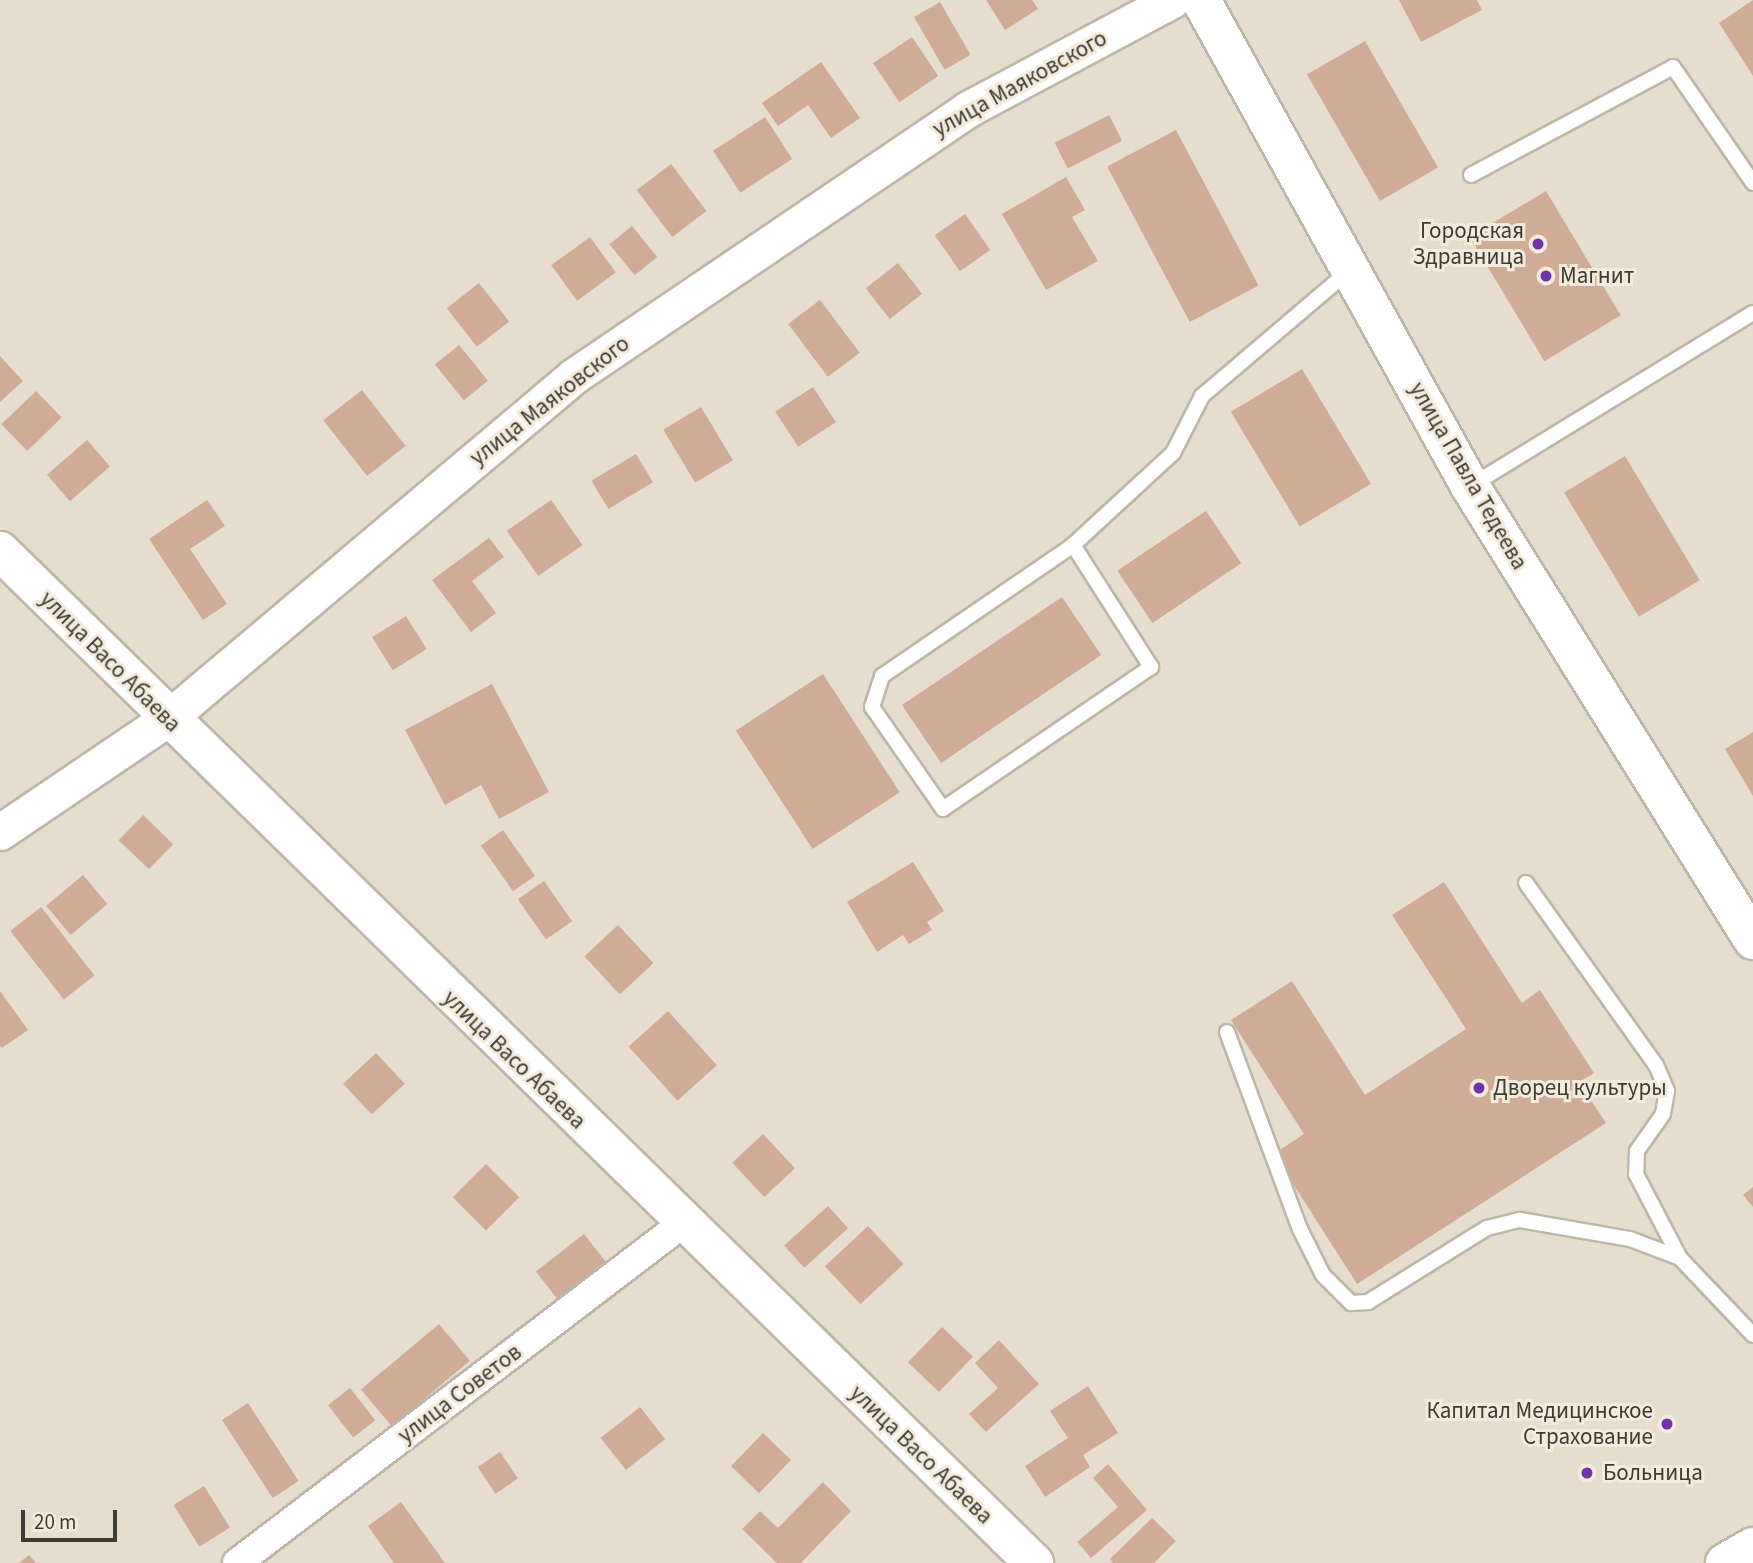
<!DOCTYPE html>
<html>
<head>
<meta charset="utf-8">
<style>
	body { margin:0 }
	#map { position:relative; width:1753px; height:1563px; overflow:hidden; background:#e6ddcf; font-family:"Source Sans 3",sans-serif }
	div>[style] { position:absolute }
	.building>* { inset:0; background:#d0ac96; transform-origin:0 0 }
	.roads { filter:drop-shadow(2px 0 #beb6a8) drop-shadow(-2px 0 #beb6a8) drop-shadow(0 2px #beb6a8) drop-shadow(0 -2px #beb6a8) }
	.service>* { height:14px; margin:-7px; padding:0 7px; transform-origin:7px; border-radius:7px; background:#fff }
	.minor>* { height:28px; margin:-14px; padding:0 14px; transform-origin:14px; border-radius:14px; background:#fff }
	.tertiary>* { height:35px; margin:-17.5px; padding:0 17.5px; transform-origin:17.5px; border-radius:17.5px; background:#fff }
	.secondary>* { height:38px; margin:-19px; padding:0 19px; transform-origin:19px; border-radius:19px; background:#fff }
	.dots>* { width:19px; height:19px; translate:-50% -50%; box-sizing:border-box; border:4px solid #f3ebdc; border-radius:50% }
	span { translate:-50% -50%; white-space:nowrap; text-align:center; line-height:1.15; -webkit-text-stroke:6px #f3ebdc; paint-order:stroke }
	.street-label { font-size:23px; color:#3f3b35 }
	.poi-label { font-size:23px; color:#3f3b35 }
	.right { translate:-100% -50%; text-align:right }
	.left { translate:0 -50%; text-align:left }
	.scale { position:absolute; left:21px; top:1510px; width:96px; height:32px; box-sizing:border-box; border:4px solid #3f3b35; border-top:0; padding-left:9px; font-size:21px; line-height:24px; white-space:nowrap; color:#3f3b35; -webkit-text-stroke:5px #f3ebdc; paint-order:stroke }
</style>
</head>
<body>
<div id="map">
	<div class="building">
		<i style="clip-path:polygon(986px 0,1032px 0,1038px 9px,1005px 30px)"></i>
		<i style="clip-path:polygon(1399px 0,1477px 0,1482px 10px,1421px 42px)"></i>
		<i style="clip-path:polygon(1753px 0,1753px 76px,1719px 23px)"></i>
		<i style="left:940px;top:2px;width:61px;height:30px;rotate:60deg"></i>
		<i style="left:912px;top:37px;width:47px;height:47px;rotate:56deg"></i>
		<i style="left:1365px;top:41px;width:146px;height:67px;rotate:60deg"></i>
		<i style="clip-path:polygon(821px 62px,860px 118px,831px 138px,808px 105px,778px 126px,762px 103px)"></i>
		<i style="left:1109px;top:115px;width:29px;height:61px;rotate:63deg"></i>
		<i style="left:765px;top:117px;width:50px;height:62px;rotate:57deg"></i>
		<i style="left:1176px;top:130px;width:176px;height:78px;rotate:62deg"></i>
		<i style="left:671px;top:164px;width:59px;height:43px;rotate:53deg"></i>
		<i style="clip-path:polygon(1066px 177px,1085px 210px,1072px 217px,1098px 261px,1046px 290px,1002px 214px)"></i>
		<i style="left:1546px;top:191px;width:145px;height:89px;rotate:59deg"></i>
		<i style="left:965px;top:214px;width:44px;height:37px;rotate:55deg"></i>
		<i style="left:632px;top:226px;width:40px;height:29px;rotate:51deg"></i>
		<i style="left:590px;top:237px;width:44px;height:48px;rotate:54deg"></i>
		<i style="left:898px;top:263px;width:39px;height:41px;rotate:52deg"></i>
		<i style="left:479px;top:283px;width:49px;height:41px;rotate:52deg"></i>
		<i style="left:820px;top:300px;width:66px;height:40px;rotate:53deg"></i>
		<i style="left:459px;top:345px;width:46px;height:31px;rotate:51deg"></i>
		<i style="clip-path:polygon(0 356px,23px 381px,0 402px)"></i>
		<i style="left:1302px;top:369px;width:134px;height:83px;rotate:59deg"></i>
		<i style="left:813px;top:387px;width:42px;height:45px;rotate:57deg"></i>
		<i style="left:362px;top:390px;width:71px;height:49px;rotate:52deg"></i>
		<i style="left:36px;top:391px;width:37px;height:48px;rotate:46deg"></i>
		<i style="left:701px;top:407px;width:62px;height:44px;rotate:59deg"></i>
		<i style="left:87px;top:440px;width:35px;height:53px;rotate:49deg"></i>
		<i style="left:636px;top:454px;width:33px;height:52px;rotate:59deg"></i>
		<i style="left:1625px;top:456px;width:145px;height:71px;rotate:59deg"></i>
		<i style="clip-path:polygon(207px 500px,225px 526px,190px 549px,227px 604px,203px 620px,149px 539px)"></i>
		<i style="left:551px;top:500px;width:55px;height:54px;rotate:55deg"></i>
		<i style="left:1206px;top:511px;width:63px;height:107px;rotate:56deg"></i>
		<i style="clip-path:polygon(489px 538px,504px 557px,472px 581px,496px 613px,471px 632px,432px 580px)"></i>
		<i style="left:1062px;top:597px;width:70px;height:193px;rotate:56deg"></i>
		<i style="left:406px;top:616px;width:39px;height:40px;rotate:58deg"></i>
		<i style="left:823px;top:674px;width:141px;height:104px;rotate:57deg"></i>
		<i style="clip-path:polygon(492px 684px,549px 792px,499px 819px,481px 785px,445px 805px,405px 730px)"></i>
		<i style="clip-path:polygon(1753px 732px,1753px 796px,1725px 749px)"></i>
		<i style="left:143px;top:815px;width:42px;height:35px;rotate:44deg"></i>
		<i style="left:503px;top:830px;width:56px;height:27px;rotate:55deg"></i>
		<i style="clip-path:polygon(913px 862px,944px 911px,927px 922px,932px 930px,909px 944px,903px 935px,877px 952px,847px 902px)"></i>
		<i style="left:83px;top:875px;width:38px;height:48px;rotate:50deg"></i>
		<i style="left:544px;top:881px;width:49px;height:32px;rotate:55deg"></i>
		<i style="clip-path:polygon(1444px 882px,1522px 1003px,1540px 990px,1594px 1073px,1579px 1082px,1606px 1123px,1357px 1284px,1274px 1154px,1304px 1134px,1231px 1020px,1292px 981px,1365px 1095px,1466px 1029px,1392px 915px)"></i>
		<i style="left:41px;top:907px;width:87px;height:39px;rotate:52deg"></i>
		<i style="left:618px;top:925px;width:52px;height:46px;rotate:47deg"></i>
		<i style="clip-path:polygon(0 991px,28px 1030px,2px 1048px,0 1046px)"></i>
		<i style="left:668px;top:1011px;width:73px;height:53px;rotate:48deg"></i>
		<i style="left:376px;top:1053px;width:42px;height:45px;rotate:47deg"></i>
		<i style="left:763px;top:1134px;width:47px;height:42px;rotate:47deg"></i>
		<i style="left:486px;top:1164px;width:47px;height:47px;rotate:45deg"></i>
		<i style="clip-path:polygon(1753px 1187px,1753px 1207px,1743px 1195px)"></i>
		<i style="left:828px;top:1206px;width:30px;height:59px;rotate:48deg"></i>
		<i style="left:868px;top:1226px;width:52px;height:59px;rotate:47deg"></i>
		<i style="left:584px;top:1234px;width:36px;height:61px;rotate:52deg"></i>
		<i style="left:439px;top:1324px;width:48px;height:102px;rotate:50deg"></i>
		<i style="left:942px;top:1327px;width:43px;height:49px;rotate:44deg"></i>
		<i style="clip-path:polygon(999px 1340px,1039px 1384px,986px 1432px,969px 1414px,998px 1388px,975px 1363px)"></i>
		<i style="clip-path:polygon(1088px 1386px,1118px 1433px,1083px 1455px,1090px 1467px,1045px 1497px,1025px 1466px,1068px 1438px,1050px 1411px)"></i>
		<i style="left:350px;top:1388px;width:41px;height:28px;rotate:52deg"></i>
		<i style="left:248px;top:1403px;width:93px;height:31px;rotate:57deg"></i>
		<i style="left:640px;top:1407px;width:41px;height:50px;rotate:52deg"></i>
		<i style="left:763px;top:1433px;width:39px;height:46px;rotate:44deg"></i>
		<i style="left:500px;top:1452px;width:32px;height:27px;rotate:56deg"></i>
		<i style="clip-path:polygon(1108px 1464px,1147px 1510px,1091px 1558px,1077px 1542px,1118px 1507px,1093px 1478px)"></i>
		<i style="clip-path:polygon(823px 1482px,851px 1511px,801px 1563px,777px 1563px,742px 1529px,760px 1511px,778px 1528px)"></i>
		<i style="left:204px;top:1486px;width:49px;height:36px;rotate:58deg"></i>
		<i style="clip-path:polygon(401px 1502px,445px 1563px,394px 1563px,368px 1526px)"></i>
		<i style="clip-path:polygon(1152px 1518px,1176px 1541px,1154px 1563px,1113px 1563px,1110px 1559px)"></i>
		<i style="clip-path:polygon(29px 1555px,36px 1563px,19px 1563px)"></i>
	</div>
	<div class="roads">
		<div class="service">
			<i style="left:1471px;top:175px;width:229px;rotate:-28.1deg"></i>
			<i style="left:1673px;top:67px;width:141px;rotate:55.4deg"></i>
			<i style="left:1472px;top:485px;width:329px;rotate:-31.5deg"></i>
			<i style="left:1073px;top:545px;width:145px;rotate:57.4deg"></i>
			<i style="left:1151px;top:667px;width:252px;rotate:145.7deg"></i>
			<i style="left:943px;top:809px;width:124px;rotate:-124.8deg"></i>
			<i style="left:872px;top:707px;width:33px;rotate:-72deg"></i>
			<i style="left:882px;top:676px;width:232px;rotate:-34.4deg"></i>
			<i style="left:1073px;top:545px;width:136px;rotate:-42.6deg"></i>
			<i style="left:1173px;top:453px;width:64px;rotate:-63deg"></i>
			<i style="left:1202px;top:396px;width:193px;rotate:-40.4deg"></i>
			<i style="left:1526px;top:883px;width:224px;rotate:54.5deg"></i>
			<i style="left:1656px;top:1065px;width:28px;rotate:67deg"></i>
			<i style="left:1667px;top:1091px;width:23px;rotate:100deg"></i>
			<i style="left:1663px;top:1114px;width:45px;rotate:125.1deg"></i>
			<i style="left:1637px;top:1151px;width:23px;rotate:92deg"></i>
			<i style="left:1636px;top:1174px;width:95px;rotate:62.4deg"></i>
			<i style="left:1680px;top:1258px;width:106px;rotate:46.5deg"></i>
			<i style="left:1227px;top:1032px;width:210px;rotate:69.7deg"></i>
			<i style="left:1300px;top:1229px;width:51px;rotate:63.4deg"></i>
			<i style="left:1323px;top:1275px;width:40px;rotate:45deg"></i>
			<i style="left:1351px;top:1303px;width:17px;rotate:-3deg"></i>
			<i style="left:1368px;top:1302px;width:140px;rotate:-31.9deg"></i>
			<i style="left:1487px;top:1228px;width:34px;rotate:-14deg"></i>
			<i style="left:1520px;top:1220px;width:112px;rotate:9.8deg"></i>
			<i style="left:1630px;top:1239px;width:53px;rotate:20.8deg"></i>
		</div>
		<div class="minor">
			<i style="left:237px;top:1563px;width:559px;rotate:-37.3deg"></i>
		</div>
		<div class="tertiary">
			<i style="left:0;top:832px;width:202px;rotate:-34.1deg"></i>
			<i style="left:167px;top:719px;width:532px;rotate:-40.12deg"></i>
			<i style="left:574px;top:376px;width:476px;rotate:-34.1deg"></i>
			<i style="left:968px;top:109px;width:231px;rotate:-28.1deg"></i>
		</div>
		<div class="secondary">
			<i style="left:1201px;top:0;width:555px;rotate:61.04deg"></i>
			<i style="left:1470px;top:486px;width:535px;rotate:58.06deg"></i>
			<i style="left:0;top:551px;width:1447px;rotate:44.38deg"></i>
			<i style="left:1725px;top:1563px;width:32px;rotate:-30deg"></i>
		</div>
	</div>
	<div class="dots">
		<i style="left:1538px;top:244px;background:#7033a8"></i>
		<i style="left:1546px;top:276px;background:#7033a8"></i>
		<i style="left:1479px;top:1088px;background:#7033a8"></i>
		<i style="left:1667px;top:1424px;background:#7033a8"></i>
		<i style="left:1587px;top:1473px;background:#7033a8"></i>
	</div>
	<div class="street-label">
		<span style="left:1020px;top:84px;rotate:-29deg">улица Маяковского</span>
		<span style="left:550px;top:401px;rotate:-38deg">улица Маяковского</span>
		<span style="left:1468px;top:476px;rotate:60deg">улица Павла Тедеева</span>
		<span style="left:110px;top:662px;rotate:45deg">улица Васо Абаева</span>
		<span style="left:514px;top:1060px;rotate:44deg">улица Васо Абаева</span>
		<span style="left:460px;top:1394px;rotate:-37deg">улица Советов</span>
		<span style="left:921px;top:1455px;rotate:44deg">улица Васо Абаева</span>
	</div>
	<div class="poi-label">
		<span class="right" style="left:1524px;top:244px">Городская<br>Здравница</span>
		<span class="left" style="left:1560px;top:276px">Магнит</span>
		<span class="left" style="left:1493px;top:1088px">Дворец культуры</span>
		<span class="right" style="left:1653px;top:1424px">Капитал Медицинское<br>Страхование</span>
		<span class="left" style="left:1603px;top:1473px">Больница</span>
	</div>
	<div class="scale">20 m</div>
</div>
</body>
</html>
